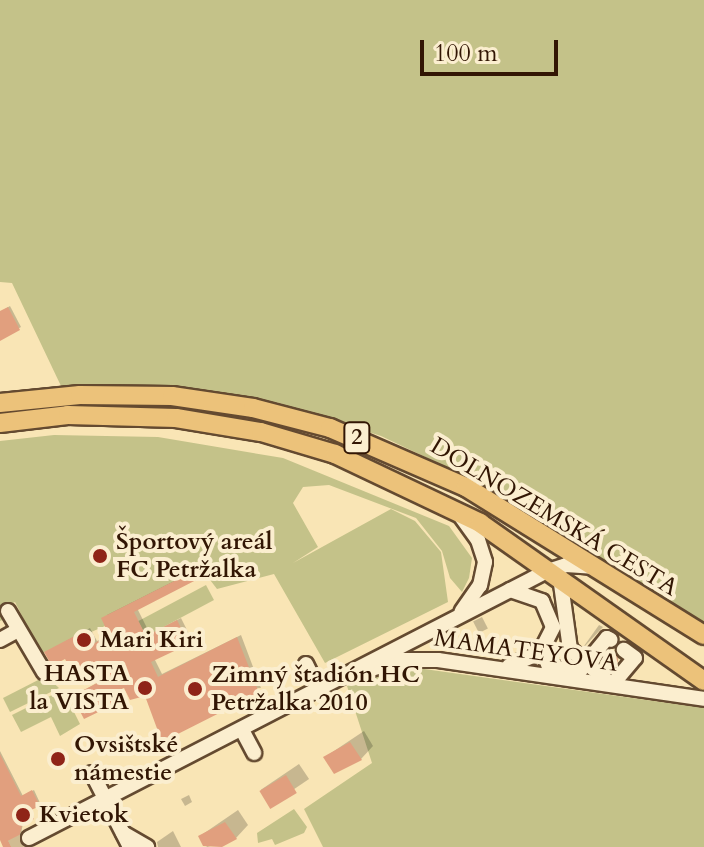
<!DOCTYPE html>
<html>
<head>
<meta charset="utf-8">
<style>
	body { margin:0 }
	#map { position:relative; width:704px; height:847px; overflow:hidden; background:#f9e5b5; font-family:Cardo,serif }
	div>[style] { position:absolute }
	.green>* { inset:0; background:#c4c289; transform-origin:0 0 }
	.shadow>* { inset:0; background:#0003; transform-origin:0 0 }
	.building>* { inset:0; background:#e19f7e; transform-origin:0 0 }
	.round { border-radius:50% }
	.minor-tunnel>* { height:14px; margin-top:-7px; transform-origin:0; background:repeating-linear-gradient(90deg,#d1bc92 0 14px,transparent 0 21px) }
	.roads { filter:drop-shadow(2px 0 #644a30) drop-shadow(-2px 0 #644a30) drop-shadow(0 2px #644a30) drop-shadow(0 -2px #644a30) }
	.minor>* { height:14px; margin:-7px; padding:0 7px; transform-origin:7px; border-radius:7px; background:#fbeecf }
	.major>* { height:18px; margin:-9px; padding:0 9px; transform-origin:9px; border-radius:9px; background:#ecc27a }
	.dots>* { width:22px; height:22px; translate:-50% -50%; box-sizing:border-box; border:4px solid #fbeecf; border-radius:50% }
	span { translate:-50% -50%; white-space:nowrap; text-align:center; line-height:1.15; -webkit-text-stroke:8px #fbeecf; paint-order:stroke }
	.shield-label span { padding:2px 6px; background:#fbeecf; border:2px solid; border-radius:6px; -webkit-text-stroke-width:0 }
	.shield-label { font-size:22px; color:#321604; font-weight:700 }
	.street-label { font-size:24px; color:#321604 }
	.poi-label { font-size:24px; color:#321604; font-weight:700 }
	.left { translate:0 -50%; text-align:left }
	.right { translate:-100% -50%; text-align:right }
	.scale { position:absolute; left:420px; top:40px; width:138px; height:36px; box-sizing:border-box; border:4px solid #321604; border-top:0; padding-left:10px; font-size:24px; line-height:28px; white-space:nowrap; color:#321604; -webkit-text-stroke:6px #fbeecf; paint-order:stroke }
</style>
</head>
<body>
<div id="map">
	<div class="green">
		<i style="clip-path:polygon(0 0,704px 0,704px 629px,459px 473px,381px 436px,279px 403px,205px 390px,61px 386px,12px 283px,0 282px)"></i>
		<i style="clip-path:polygon(54px 435px,158px 437px,283px 458px,449px 526px,472px 558px,469px 578px,462px 592px,450px 578px,442px 551px,416px 518px,329px 485px,303px 487px,293px 503px,318px 547px,293px 563px,391px 509px,415px 521px,441px 552px,448px 602px,325px 663px,274px 574px,217px 589px,204px 572px,105px 626px,41px 654px,15px 602px,3px 609px,7px 618px,0 621px,0 441px)"></i>
		<i style="left:206px;top:585px;width:17px;height:77px;rotate:62deg"></i>
		<i style="clip-path:polygon(417px 668px,704px 708px,704px 847px,323px 847px,304px 809px,372px 763px,347px 686px,374px 672px)"></i>
		<i style="clip-path:polygon(46px 676px,59px 688px,10px 712px,3px 698px)"></i>
		<i style="clip-path:polygon(56px 693px,68px 700px,80px 724px,60px 736px,51px 717px,21px 732px,12px 715px)"></i>
		<i style="clip-path:polygon(294px 809px,307px 827px,304px 833px,275px 845px,272px 839px,258px 843px,257px 833px)"></i>
	</div>
	<div class="shadow">
		<i style="clip-path:polygon(10px 306px,21px 327px,0 339px,0 312px)"></i>
		<i style="clip-path:polygon(200px 568px,199px 576px,137px 608px,150px 634px,181px 618px,191px 638px,154px 658px,162px 674px,241px 635px,261px 688px,147px 694px,125px 685px,114px 690px,114px 702px,74px 696px,104px 679px,95px 661px,46px 652px,90px 628px,97px 641px,111px 634px,107px 615px)"></i>
		<i style="left:482px;top:617px;width:13px;height:10px;rotate:63deg"></i>
		<i style="clip-path:polygon(599px 625px,603px 627px,585px 646px,584px 646px)"></i>
		<i style="clip-path:polygon(615px 651px,619px 658px,611px 668px,603px 662px)"></i>
		<i style="clip-path:polygon(364px 731px,373px 746px,361px 759px,325px 757px)"></i>
		<i style="clip-path:polygon(0 751px,23px 796px,34px 790px,40px 803px,30px 809px,34px 816px,23px 823px,20px 840px,30px 847px,6px 847px,0 836px)"></i>
		<i style="left:299px;top:764px;width:18px;height:46px;rotate:56deg"></i>
		<i style="clip-path:polygon(189px 795px,192px 802px,185px 806px,181px 799px)"></i>
		<i style="clip-path:polygon(238px 810px,248px 825px,236px 838px,207px 847px,200px 836px)"></i>
		<i style="clip-path:polygon(173px 831px,181px 847px,158px 847px,157px 842px)"></i>
	</div>
	<div class="building">
		<i style="clip-path:polygon(8px 307px,20px 330px,0 341px,0 311px)"></i>
		<i style="clip-path:polygon(196px 570px,200px 578px,134px 612px,146px 636px,177px 620px,189px 644px,151px 662px,158px 677px,237px 637px,259px 693px,162px 742px,145px 696px,130px 700px,124px 688px,110px 694px,115px 704px,84px 719px,72px 696px,103px 680px,94px 663px,73px 674px,65px 659px,52px 666px,44px 652px,86px 630px,93px 644px,109px 635px,101px 618px)"></i>
		<i class="round" style="left:602px;top:652px;width:16px;height:16px"></i>
		<i style="clip-path:polygon(350px 742px,362px 760px,334px 774px,323px 757px)"></i>
		<i style="clip-path:polygon(0 754px,21px 796px,32px 790px,40px 806px,29px 811px,34px 819px,22px 825px,19px 838px,25px 847px,3px 847px,0 840px)"></i>
		<i style="left:286px;top:775px;width:21px;height:31px;rotate:59deg"></i>
		<i style="clip-path:polygon(225px 822px,237px 839px,222px 847px,203px 846px,198px 836px)"></i>
	</div>
	<div class="minor-tunnel">
		<i style="left:11px;top:847px;width:20px;rotate:-27deg"></i>
	</div>
	<div class="roads">
		<div class="minor">
			<i style="left:459px;top:514px;width:32px;rotate:54deg"></i>
			<i style="left:478px;top:540px;width:23px;rotate:72deg"></i>
			<i style="left:485px;top:562px;width:24px;rotate:102deg"></i>
			<i style="left:480px;top:585px;width:32px;rotate:125deg"></i>
			<i style="left:560px;top:577px;width:73px;rotate:82.1deg"></i>
			<i style="left:570px;top:649px;width:55px;rotate:40.6deg"></i>
			<i style="left:612px;top:685px;width:35px;rotate:-50deg"></i>
			<i style="left:635px;top:658px;width:14px;rotate:-144deg"></i>
			<i style="left:8px;top:611px;width:71px;rotate:59.5deg"></i>
			<i style="left:0;top:640px;width:21px;rotate:-29deg"></i>
			<i style="left:543px;top:650px;width:18px;rotate:71deg"></i>
			<i style="left:549px;top:667px;width:30px;rotate:9deg"></i>
			<i style="left:579px;top:672px;width:44px;rotate:-50.5deg"></i>
			<i style="left:607px;top:638px;width:4px;rotate:27deg"></i>
			<i style="left:306px;top:664px;width:30px;rotate:64deg"></i>
			<i style="left:509px;top:666px;width:34px;rotate:-23deg"></i>
			<i style="left:540px;top:653px;width:29px;rotate:-63deg"></i>
			<i style="left:553px;top:627px;width:28px;rotate:-113deg"></i>
			<i style="left:542px;top:601px;width:34px;rotate:-161deg"></i>
			<i style="left:368px;top:670px;width:34px;rotate:-17deg"></i>
			<i style="left:401px;top:660px;width:37px"></i>
			<i style="left:438px;top:660px;width:269px;rotate:8.3deg"></i>
			<i style="left:242px;top:730px;width:26px;rotate:62deg"></i>
			<i style="left:92px;top:773px;width:83px;rotate:62.8deg"></i>
			<i style="left:123px;top:833px;width:28px;rotate:30deg"></i>
			<i style="left:29px;top:838px;width:581px;rotate:-27.27deg"></i>
			<i style="left:545px;top:572px;width:22px;rotate:-18deg"></i>
			<i style="left:566px;top:565px;width:26px;rotate:4deg"></i>
		</div>
		<div class="major">
			<i style="left:0;top:403px;width:80px;rotate:-5.7deg"></i>
			<i style="left:80px;top:395px;width:92px;rotate:0.6deg"></i>
			<i style="left:172px;top:396px;width:82px;rotate:8.4deg"></i>
			<i style="left:253px;top:408px;width:80px;rotate:14.6deg"></i>
			<i style="left:330px;top:428px;width:148px;rotate:23.5deg"></i>
			<i style="left:466px;top:487px;width:280px;rotate:31.9deg"></i>
			<i style="left:0;top:423px;width:68px;rotate:-6.7deg"></i>
			<i style="left:68px;top:415px;width:108px;rotate:1.6deg"></i>
			<i style="left:176px;top:418px;width:86px;rotate:9.4deg"></i>
			<i style="left:261px;top:432px;width:77px;rotate:16.6deg"></i>
			<i style="left:335px;top:454px;width:161px;rotate:25.4deg"></i>
			<i style="left:480px;top:523px;width:274px;rotate:35.2deg"></i>
		</div>
	</div>
	<div class="dots">
		<i style="left:100px;top:556px;background:#8f2418"></i>
		<i style="left:84px;top:640px;background:#8f2418"></i>
		<i style="left:145px;top:688px;background:#8f2418"></i>
		<i style="left:195px;top:689px;background:#8f2418"></i>
		<i style="left:58px;top:759px;background:#8f2418"></i>
		<i style="left:23px;top:815px;background:#8f2418"></i>
	</div>
	<div class="shield-label">
		<span style="left:357px;top:438px">2</span>
	</div>
	<div class="street-label">
		<span style="left:554px;top:517px;rotate:31deg">DOLNOZEMSKÁ CESTA</span>
		<span style="left:526px;top:651px;rotate:8deg">MAMATEYOVA</span>
	</div>
	<div class="poi-label">
		<span class="left" style="left:116px;top:556px">Športový areál<br>FC Petržalka</span>
		<span class="left" style="left:100px;top:640px">Mari Kiri</span>
		<span class="right" style="left:129px;top:688px">HASTA<br>la VISTA</span>
		<span class="left" style="left:211px;top:689px">Zimný štadión HC<br>Petržalka 2010</span>
		<span class="left" style="left:74px;top:759px">Ovsištské<br>námestie</span>
		<span class="left" style="left:39px;top:815px">Kvietok</span>
	</div>
	<div class="scale">100 m</div>
</div>
</body>
</html>
